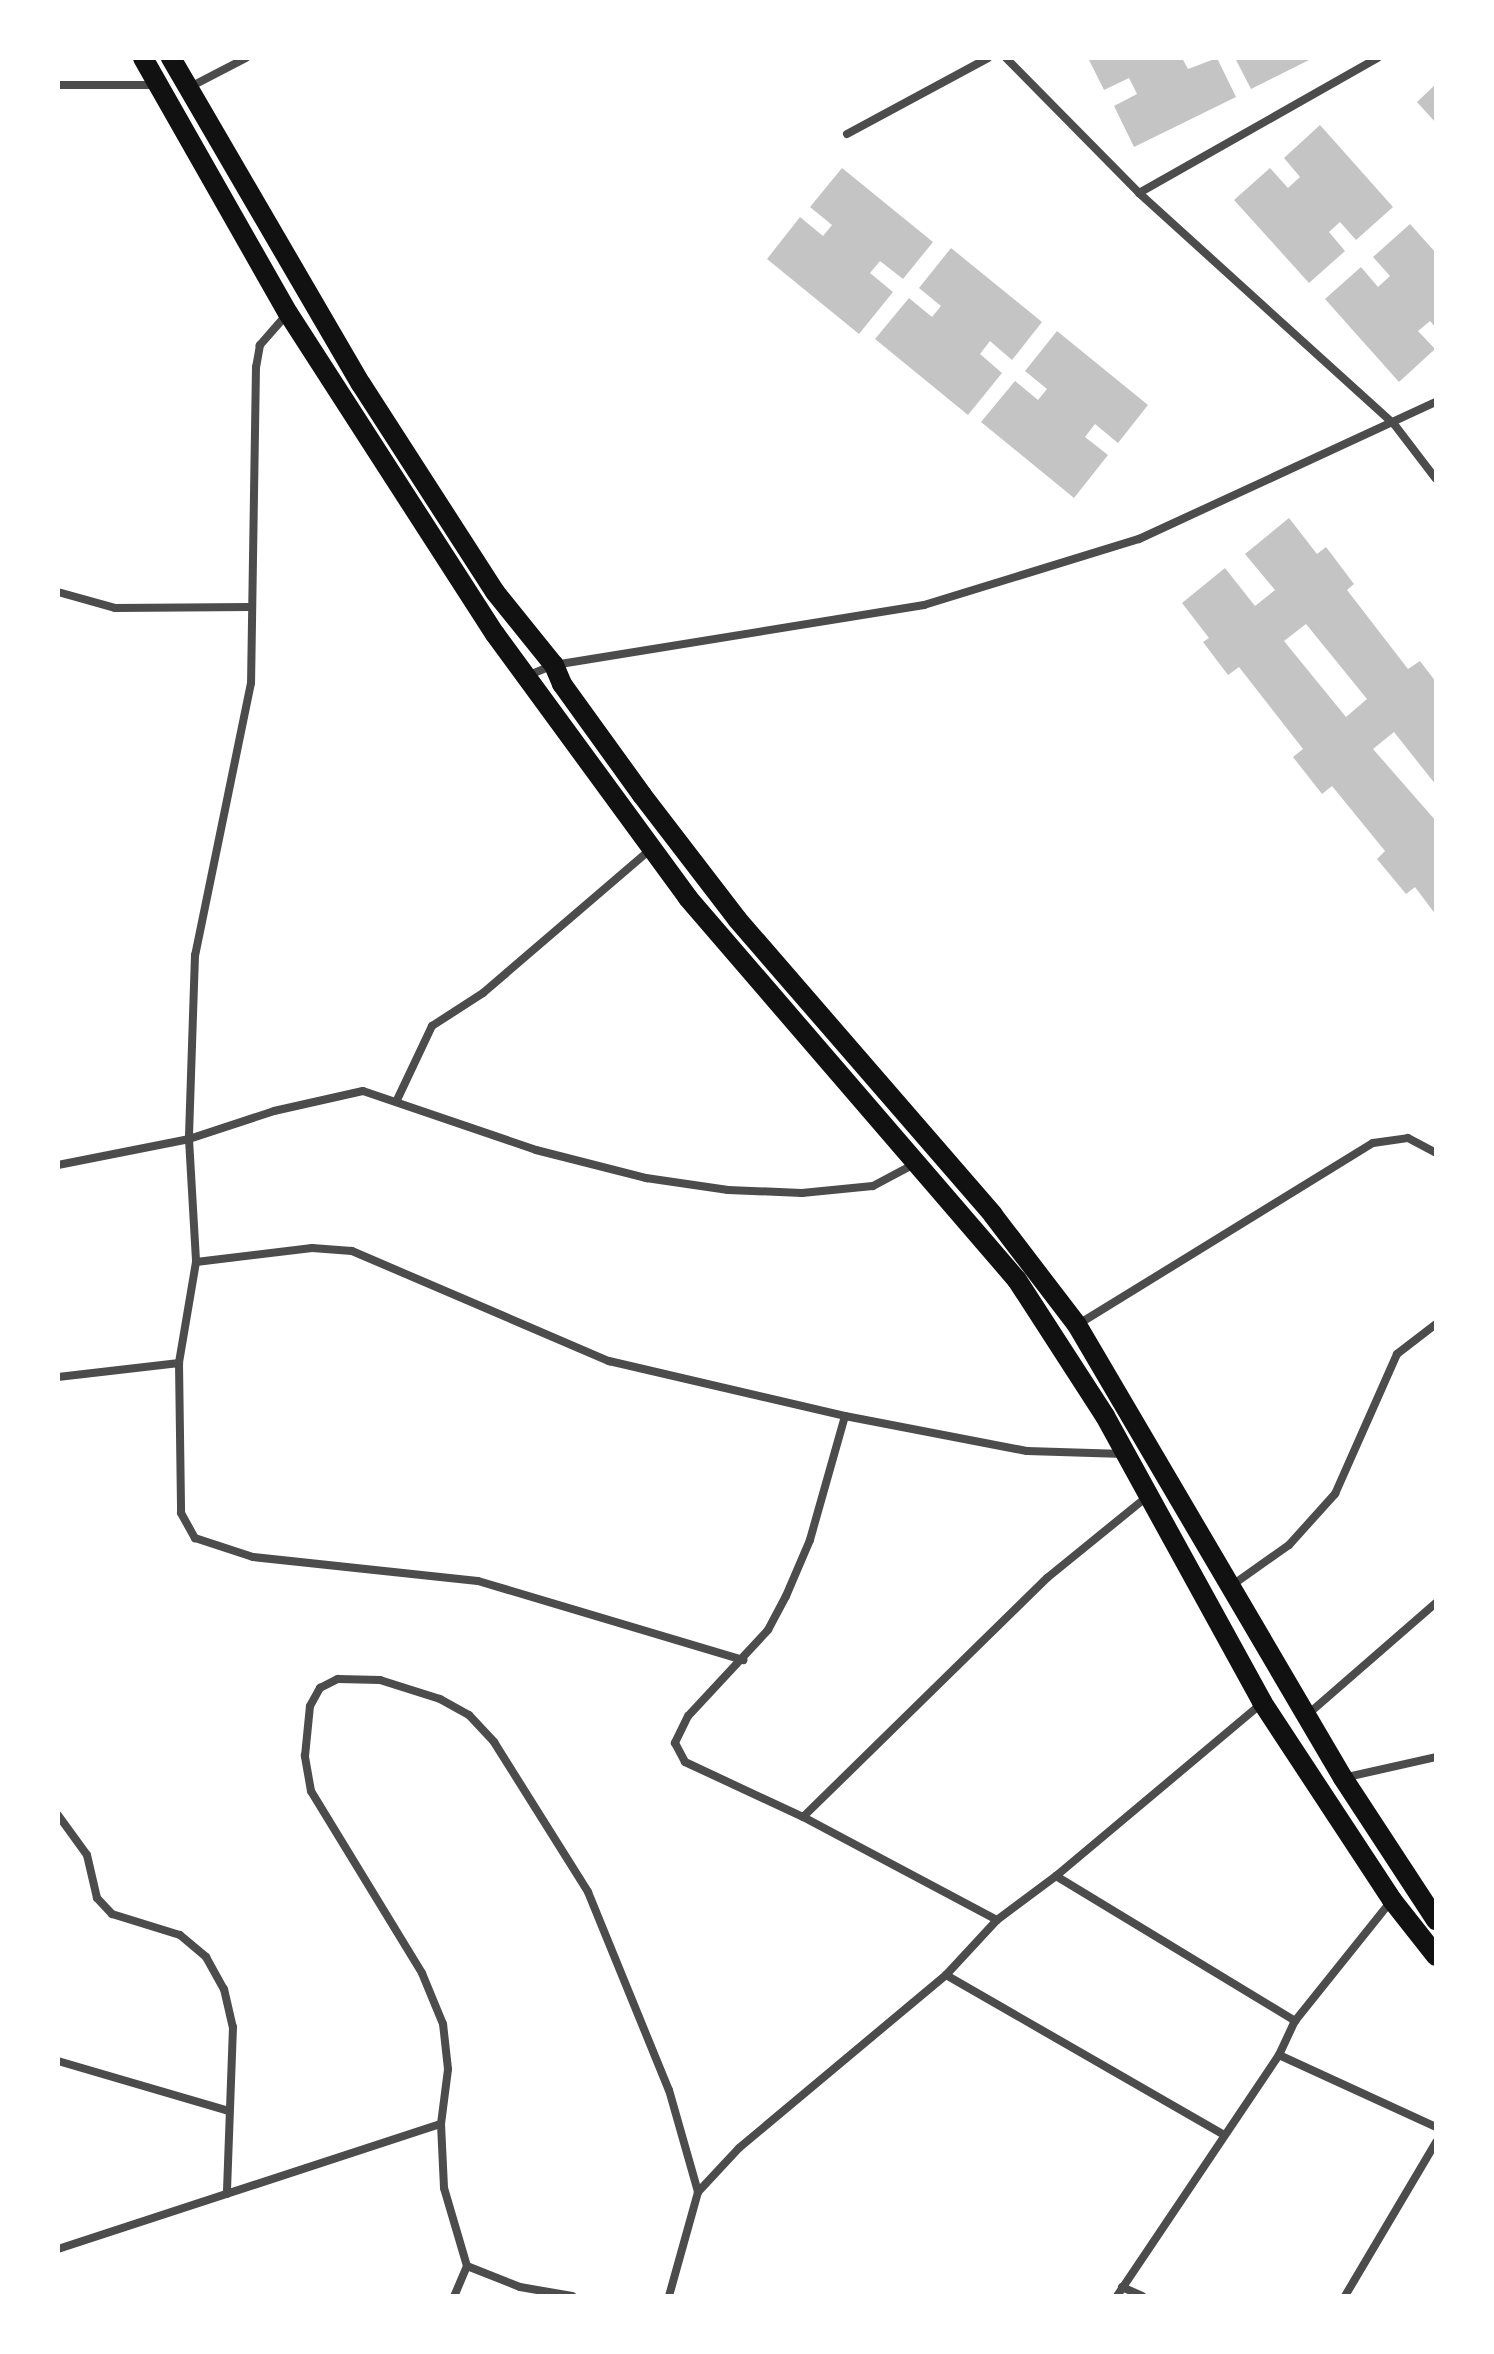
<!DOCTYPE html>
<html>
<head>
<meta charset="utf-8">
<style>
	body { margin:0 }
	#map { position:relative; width:1494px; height:2354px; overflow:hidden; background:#fff; font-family:Rubik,sans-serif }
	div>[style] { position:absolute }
	.building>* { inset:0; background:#c4c4c4 }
	.minor>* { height:8px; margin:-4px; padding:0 4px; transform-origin:4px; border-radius:4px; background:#4c4c4c }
	.primary>* { height:20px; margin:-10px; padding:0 10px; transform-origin:10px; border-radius:10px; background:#111 }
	span { translate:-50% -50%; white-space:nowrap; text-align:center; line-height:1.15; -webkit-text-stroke:8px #fff; paint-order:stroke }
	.frame { position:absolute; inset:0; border:60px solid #fff; pointer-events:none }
</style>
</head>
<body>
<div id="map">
	<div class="building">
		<i style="clip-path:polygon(1088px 58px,1182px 58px,1188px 69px,1217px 58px,1236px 97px,1134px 147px,1114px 106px,1137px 94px,1129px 78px,1104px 90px)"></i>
		<i style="clip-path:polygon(1235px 58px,1313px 58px,1251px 89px)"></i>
		<i style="clip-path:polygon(1436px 84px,1436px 123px,1417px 102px)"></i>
		<i style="clip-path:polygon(1320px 125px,1393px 207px,1356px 240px,1340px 222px,1329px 232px,1345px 251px,1309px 283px,1234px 200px,1270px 168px,1288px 188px,1300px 177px,1284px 158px)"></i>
		<i style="clip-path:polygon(842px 168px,933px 242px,903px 279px,880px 261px,870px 273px,893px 292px,859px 334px,767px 259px,800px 217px,823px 236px,832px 225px,810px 207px)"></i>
		<i style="clip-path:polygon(1410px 224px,1436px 253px,1436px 328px,1430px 321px,1418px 331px,1435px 349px,1399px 382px,1325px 299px,1361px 267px,1378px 287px,1390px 276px,1373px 257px)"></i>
		<i style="clip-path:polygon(951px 248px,1042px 322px,1012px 360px,990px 341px,980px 354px,1002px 373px,968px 415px,875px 339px,909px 298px,932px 317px,941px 306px,919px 288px)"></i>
		<i style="clip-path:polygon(1057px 331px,1148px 405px,1118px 443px,1095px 424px,1085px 437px,1108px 455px,1074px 498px,981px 422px,1015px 381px,1038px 400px,1047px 389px,1025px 371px)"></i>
		<i style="clip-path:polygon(evenodd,1289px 518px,1317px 554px,1326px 547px,1354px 584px,1347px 590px,1408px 669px,1420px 661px,1436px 682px,1436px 785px,1394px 732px,1373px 749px,1436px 821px,1436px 915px,1415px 887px,1406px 894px,1377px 859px,1385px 851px,1332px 786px,1322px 794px,1293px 757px,1303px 749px,1239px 667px,1228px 675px,1203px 642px,1209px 638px,1182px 603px,1225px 568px,1255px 606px,1275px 590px,1245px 554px,1289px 518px,1306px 624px,1367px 699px,1346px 717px,1284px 641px,1306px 624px)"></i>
	</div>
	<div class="minor">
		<i style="left:1006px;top:58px;width:190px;rotate:45.4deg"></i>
		<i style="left:1139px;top:193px;width:344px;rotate:42.2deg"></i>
		<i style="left:1394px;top:424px;width:69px;rotate:52.6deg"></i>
		<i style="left:58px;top:85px;width:100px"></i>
		<i style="left:190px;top:87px;width:63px;rotate:-27.4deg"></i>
		<i style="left:847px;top:134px;width:160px;rotate:-28.3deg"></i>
		<i style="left:1139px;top:193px;width:274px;rotate:-29.5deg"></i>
		<i style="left:288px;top:313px;width:43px;rotate:131.2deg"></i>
		<i style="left:260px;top:345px;width:22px;rotate:100deg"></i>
		<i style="left:256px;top:367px;width:316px;rotate:90.9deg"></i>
		<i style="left:251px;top:683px;width:278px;rotate:101.6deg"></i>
		<i style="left:195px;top:955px;width:184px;rotate:91.9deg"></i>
		<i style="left:189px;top:1139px;width:89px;rotate:-18.2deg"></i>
		<i style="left:274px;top:1111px;width:91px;rotate:-12.7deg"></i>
		<i style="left:363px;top:1091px;width:183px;rotate:18.8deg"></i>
		<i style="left:536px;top:1150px;width:114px;rotate:14.3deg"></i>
		<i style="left:646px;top:1178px;width:83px;rotate:8.3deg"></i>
		<i style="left:728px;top:1190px;width:74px;rotate:2.3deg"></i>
		<i style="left:802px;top:1193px;width:71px;rotate:-5.6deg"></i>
		<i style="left:873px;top:1186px;width:49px;rotate:-28.1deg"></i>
		<i style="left:58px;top:592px;width:59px;rotate:15.7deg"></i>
		<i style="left:115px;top:608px;width:136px;rotate:-0.4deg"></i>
		<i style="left:529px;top:675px;width:27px;rotate:-22deg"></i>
		<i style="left:554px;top:665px;width:375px;rotate:-9.2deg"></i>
		<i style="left:924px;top:605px;width:225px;rotate:-17.1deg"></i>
		<i style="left:1139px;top:539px;width:327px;rotate:-24.8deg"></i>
		<i style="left:397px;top:1100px;width:82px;rotate:-64.7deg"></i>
		<i style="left:432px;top:1026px;width:61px;rotate:-32.9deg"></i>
		<i style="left:483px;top:993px;width:220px;rotate:-40.6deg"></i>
		<i style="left:58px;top:1165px;width:134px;rotate:-11.2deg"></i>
		<i style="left:189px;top:1139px;width:123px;rotate:86.7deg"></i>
		<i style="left:196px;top:1262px;width:102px;rotate:99.6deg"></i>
		<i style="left:179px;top:1363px;width:150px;rotate:89.2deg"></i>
		<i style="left:181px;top:1513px;width:29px;rotate:61deg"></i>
		<i style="left:195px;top:1538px;width:61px;rotate:18.1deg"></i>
		<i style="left:253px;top:1557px;width:226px;rotate:6.1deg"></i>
		<i style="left:478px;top:1581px;width:277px;rotate:16.6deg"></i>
		<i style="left:196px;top:1262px;width:117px;rotate:-6.9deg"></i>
		<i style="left:312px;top:1248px;width:40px;rotate:4.3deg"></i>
		<i style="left:352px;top:1251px;width:280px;rotate:23.2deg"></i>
		<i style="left:609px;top:1361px;width:242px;rotate:13.1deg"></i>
		<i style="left:845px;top:1416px;width:129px;rotate:105.8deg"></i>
		<i style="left:810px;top:1540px;width:61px;rotate:113.2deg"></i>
		<i style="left:786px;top:1596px;width:38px;rotate:118deg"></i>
		<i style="left:768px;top:1630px;width:117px;rotate:132.9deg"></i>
		<i style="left:688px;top:1716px;width:30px;rotate:116deg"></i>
		<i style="left:675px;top:1743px;width:21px;rotate:62deg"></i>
		<i style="left:685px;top:1762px;width:130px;rotate:25deg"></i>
		<i style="left:1077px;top:1325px;width:347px;rotate:-31.6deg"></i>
		<i style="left:1373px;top:1143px;width:35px;rotate:-8deg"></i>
		<i style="left:1408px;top:1138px;width:32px;rotate:28deg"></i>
		<i style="left:58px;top:1377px;width:122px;rotate:-6.6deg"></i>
		<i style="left:845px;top:1416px;width:185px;rotate:10.9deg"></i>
		<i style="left:1027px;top:1451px;width:97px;rotate:1.8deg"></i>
		<i style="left:1231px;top:1586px;width:71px;rotate:-35.3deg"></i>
		<i style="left:1289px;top:1545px;width:69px;rotate:-48deg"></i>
		<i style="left:1335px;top:1494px;width:153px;rotate:-66.1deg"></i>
		<i style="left:1397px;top:1354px;width:49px;rotate:-37.6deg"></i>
		<i style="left:1261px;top:1704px;width:268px;rotate:140deg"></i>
		<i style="left:1056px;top:1876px;width:280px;rotate:31.2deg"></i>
		<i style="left:1307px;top:1715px;width:171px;rotate:-41deg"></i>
		<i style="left:1343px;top:1778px;width:95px;rotate:-12.7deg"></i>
		<i style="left:58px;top:1815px;width:49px;rotate:54.1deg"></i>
		<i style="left:87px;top:1855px;width:44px;rotate:76.9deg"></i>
		<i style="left:97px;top:1898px;width:22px;rotate:47deg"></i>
		<i style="left:112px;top:1914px;width:71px;rotate:17.2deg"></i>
		<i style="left:180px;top:1935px;width:34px;rotate:40deg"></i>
		<i style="left:206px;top:1957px;width:37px;rotate:61deg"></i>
		<i style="left:224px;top:1989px;width:39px;rotate:77deg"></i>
		<i style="left:233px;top:2027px;width:167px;rotate:92.1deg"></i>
		<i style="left:997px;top:1920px;width:220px;rotate:-152deg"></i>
		<i style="left:803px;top:1817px;width:342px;rotate:-44.4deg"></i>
		<i style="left:1047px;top:1578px;width:130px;rotate:-39.1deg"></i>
		<i style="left:946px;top:1975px;width:319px;rotate:29.9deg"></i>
		<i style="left:1279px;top:2055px;width:173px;rotate:24.6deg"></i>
		<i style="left:58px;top:2061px;width:175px;rotate:16.3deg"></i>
		<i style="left:441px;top:2124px;width:55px;rotate:-82.7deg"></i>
		<i style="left:448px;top:2069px;width:45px;rotate:-96.3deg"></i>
		<i style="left:443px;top:2024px;width:55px;rotate:-112.4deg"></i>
		<i style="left:422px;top:1973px;width:213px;rotate:-121.4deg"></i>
		<i style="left:311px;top:1791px;width:36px;rotate:-100deg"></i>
		<i style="left:305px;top:1756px;width:50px;rotate:-84.3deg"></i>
		<i style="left:310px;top:1706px;width:21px;rotate:-61deg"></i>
		<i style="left:320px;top:1688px;width:20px;rotate:-27deg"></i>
		<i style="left:338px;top:1679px;width:42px;rotate:1.4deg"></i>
		<i style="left:380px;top:1680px;width:63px;rotate:17.6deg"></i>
		<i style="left:440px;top:1699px;width:33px;rotate:29deg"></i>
		<i style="left:469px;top:1715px;width:37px;rotate:47deg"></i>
		<i style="left:494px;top:1742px;width:177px;rotate:57.9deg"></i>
		<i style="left:588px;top:1892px;width:214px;rotate:67.8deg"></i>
		<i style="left:669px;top:2090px;width:106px;rotate:74.1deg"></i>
		<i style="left:58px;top:2249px;width:403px;rotate:-18.1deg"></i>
		<i style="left:441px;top:2124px;width:64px;rotate:87.3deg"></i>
		<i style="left:444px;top:2188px;width:81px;rotate:73.6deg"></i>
		<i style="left:467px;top:2266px;width:33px;rotate:113deg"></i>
		<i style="left:467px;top:2266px;width:57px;rotate:21.6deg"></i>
		<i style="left:520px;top:2287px;width:53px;rotate:9.8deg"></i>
		<i style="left:1122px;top:2287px;width:22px;rotate:24deg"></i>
		<i style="left:669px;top:2296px;width:108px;rotate:-74.4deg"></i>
		<i style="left:698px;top:2192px;width:60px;rotate:-47deg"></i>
		<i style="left:739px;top:2148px;width:270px;rotate:-39.9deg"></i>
		<i style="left:946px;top:1975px;width:75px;rotate:-47.2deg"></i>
		<i style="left:997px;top:1920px;width:74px;rotate:-36.7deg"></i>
		<i style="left:1117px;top:2296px;width:290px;rotate:-56.1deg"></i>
		<i style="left:1279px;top:2055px;width:38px;rotate:-65deg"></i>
		<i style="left:1295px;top:2021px;width:155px;rotate:-51.3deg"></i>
		<i style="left:1345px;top:2296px;width:179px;rotate:-59.4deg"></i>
	</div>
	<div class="primary">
		<i style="left:143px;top:58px;width:293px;rotate:60.4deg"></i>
		<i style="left:288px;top:313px;width:382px;rotate:57.2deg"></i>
		<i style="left:495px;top:634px;width:327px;rotate:53.8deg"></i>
		<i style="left:688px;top:898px;width:504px;rotate:49.26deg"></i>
		<i style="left:1017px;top:1280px;width:162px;rotate:57.1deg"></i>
		<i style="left:1105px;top:1416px;width:326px;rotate:61.2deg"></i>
		<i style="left:1262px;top:1702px;width:237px;rotate:56.7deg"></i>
		<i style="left:1392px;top:1900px;width:71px;rotate:51.8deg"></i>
		<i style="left:171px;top:58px;width:377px;rotate:59.8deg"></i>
		<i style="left:361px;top:384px;width:247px;rotate:57.2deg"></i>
		<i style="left:495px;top:592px;width:94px;rotate:51.1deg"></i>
		<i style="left:554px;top:665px;width:21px;rotate:67deg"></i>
		<i style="left:562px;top:684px;width:137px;rotate:54.2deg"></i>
		<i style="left:642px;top:795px;width:156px;rotate:52.5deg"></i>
		<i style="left:737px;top:919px;width:391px;rotate:49.1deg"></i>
		<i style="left:993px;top:1215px;width:138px;rotate:52.6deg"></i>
		<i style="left:1077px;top:1325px;width:525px;rotate:59.58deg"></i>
		<i style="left:1343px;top:1778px;width:170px;rotate:56.8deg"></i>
	</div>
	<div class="frame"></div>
</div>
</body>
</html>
